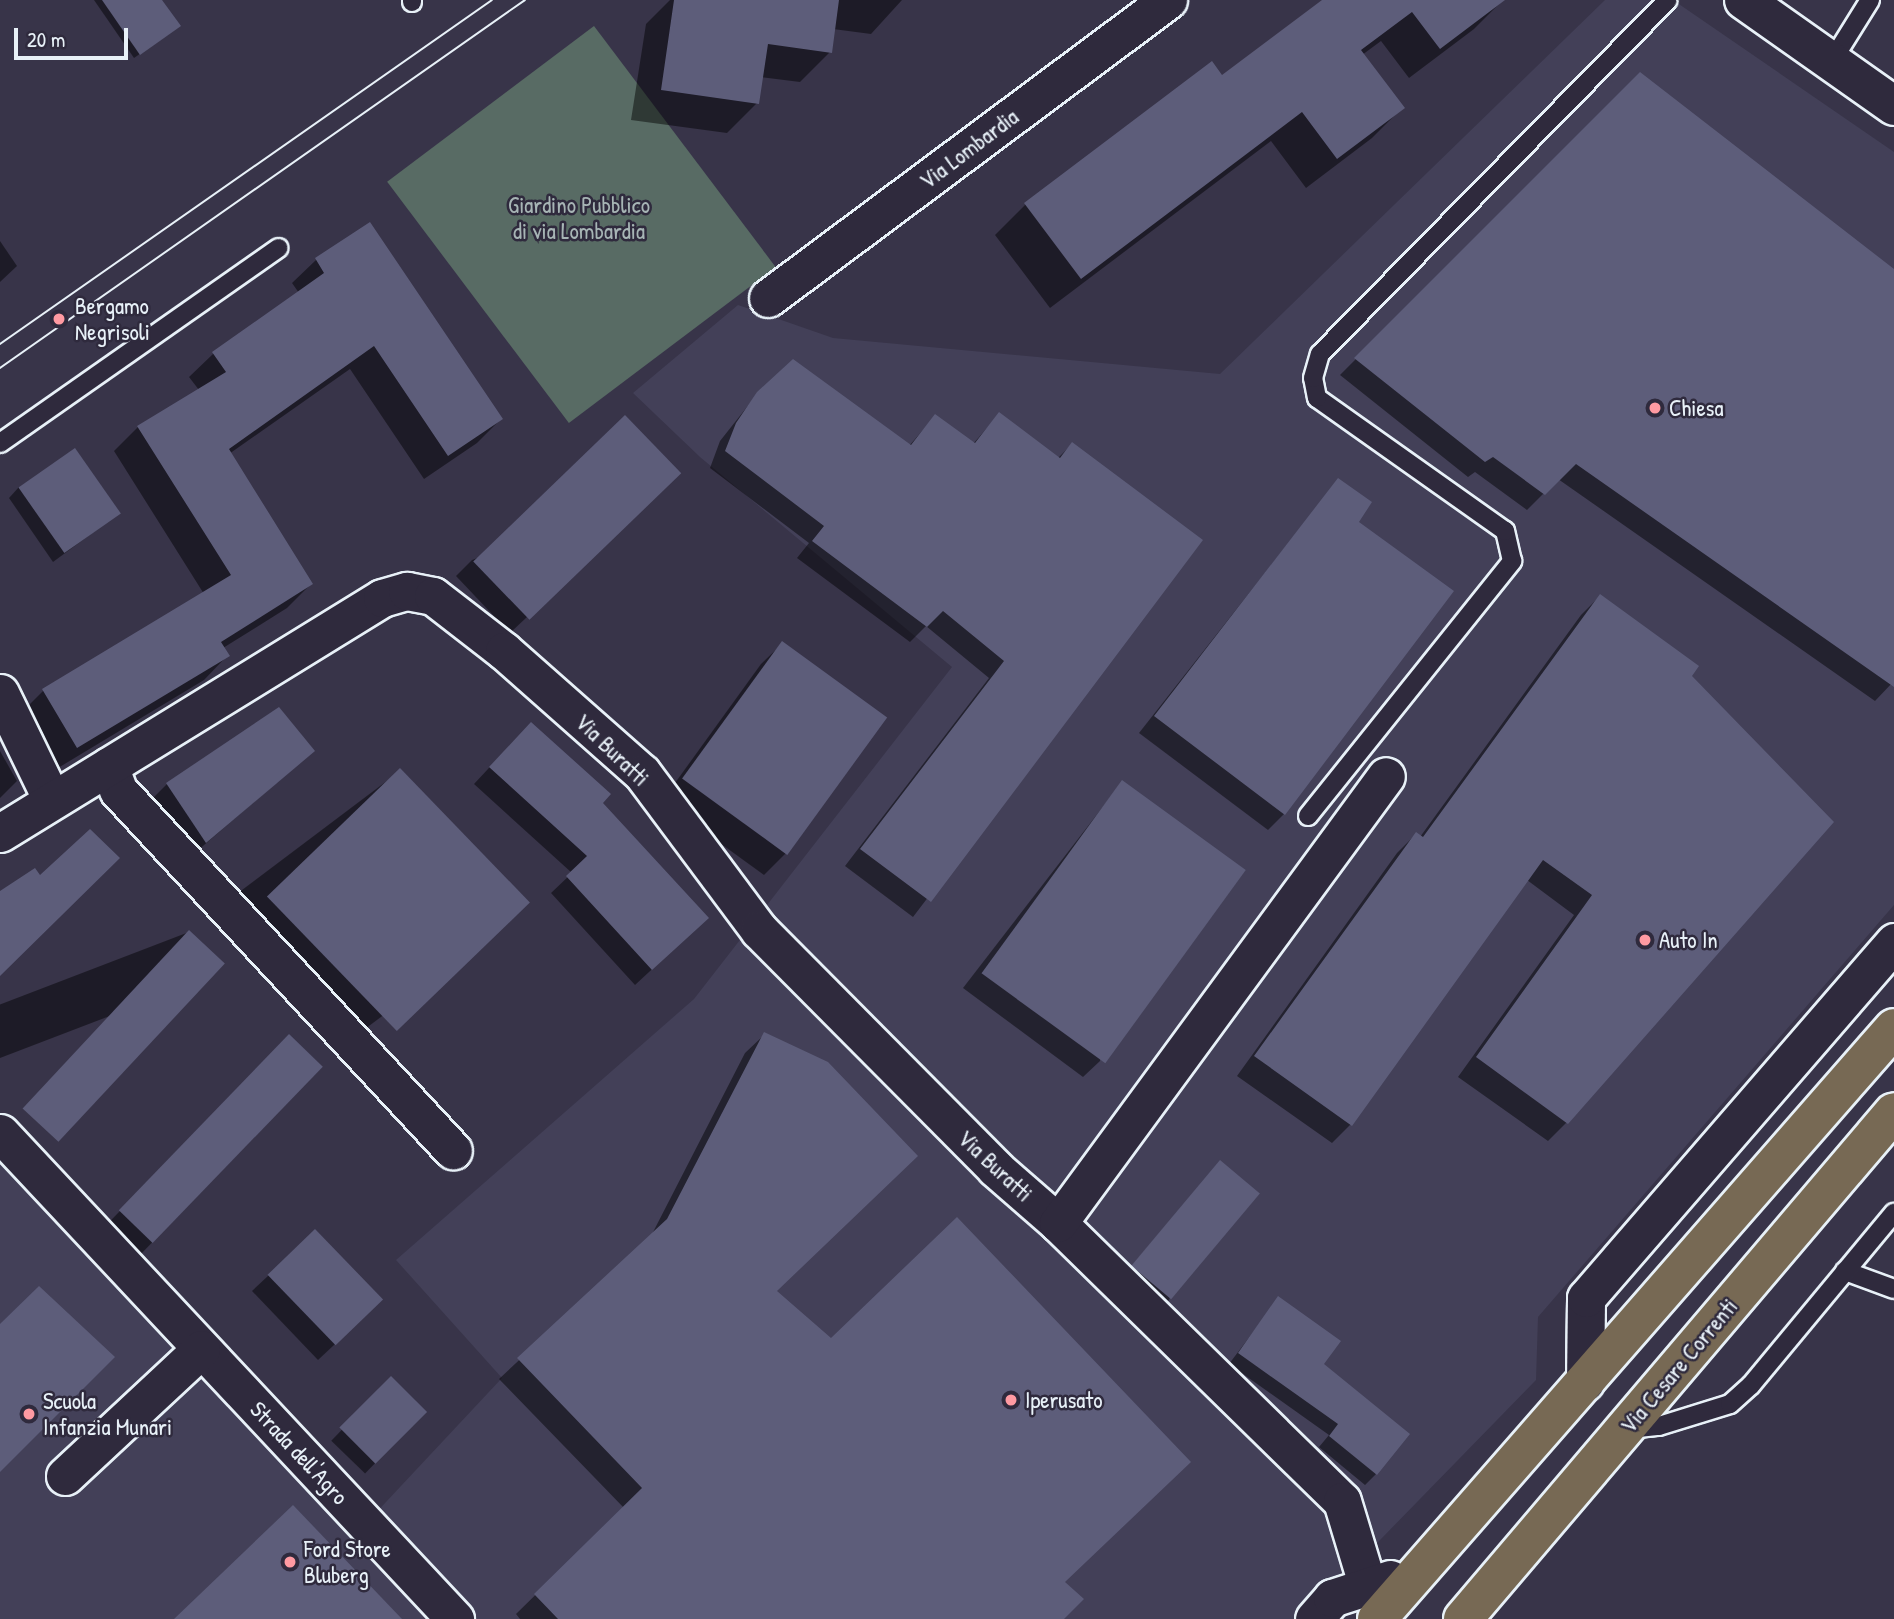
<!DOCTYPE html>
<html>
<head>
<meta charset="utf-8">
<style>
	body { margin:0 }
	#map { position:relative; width:1894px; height:1619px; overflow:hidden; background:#383449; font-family:"Patrick Hand",sans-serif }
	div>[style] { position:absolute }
	.built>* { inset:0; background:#434058 }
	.green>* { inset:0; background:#586b64; transform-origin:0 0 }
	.shadow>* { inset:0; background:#0007; transform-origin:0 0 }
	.building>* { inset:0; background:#5d5d7a; transform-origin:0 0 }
	.roads { filter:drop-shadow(2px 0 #e8f1f8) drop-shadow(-2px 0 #e8f1f8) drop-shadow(0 2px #e8f1f8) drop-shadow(0 -2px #e8f1f8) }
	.service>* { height:18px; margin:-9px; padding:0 9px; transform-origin:9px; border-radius:9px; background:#2f2a3d }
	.minor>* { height:37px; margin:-18.5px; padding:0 18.5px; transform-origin:18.5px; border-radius:18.5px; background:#2f2a3d }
	.tertiary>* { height:38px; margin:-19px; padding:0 19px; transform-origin:19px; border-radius:19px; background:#2f2a3d }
	.trunk>* { height:38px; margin:-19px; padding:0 19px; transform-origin:19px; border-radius:19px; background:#776954 }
	.tram>* { height:2px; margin:-1px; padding:0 1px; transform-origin:1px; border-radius:1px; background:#e8f1f8 }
	.dots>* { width:19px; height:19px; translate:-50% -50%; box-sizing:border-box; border:4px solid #2f2a3d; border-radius:50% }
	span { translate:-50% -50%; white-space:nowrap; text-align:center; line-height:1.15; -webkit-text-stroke:5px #2f2a3d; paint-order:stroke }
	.street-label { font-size:23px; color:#e8f1f8 }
	.park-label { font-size:23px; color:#a7b5b5 }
	.poi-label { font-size:23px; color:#e8f1f8 }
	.left { translate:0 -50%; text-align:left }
	.scale { position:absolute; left:14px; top:28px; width:114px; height:32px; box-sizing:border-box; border:4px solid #e8f1f8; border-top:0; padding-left:9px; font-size:21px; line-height:24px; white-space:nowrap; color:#e8f1f8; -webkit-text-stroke:5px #2f2a3d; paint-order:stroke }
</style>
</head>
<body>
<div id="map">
	<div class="built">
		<i style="clip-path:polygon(1605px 0,1673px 0,1894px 152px,1894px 905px,1538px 1317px,1536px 1380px,1303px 1619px,0 1619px,0 1152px,357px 1533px,502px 1378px,396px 1260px,694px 999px,952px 667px,700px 457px,633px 393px,738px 305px,833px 338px,1220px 374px)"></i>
	</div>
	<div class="green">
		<i style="left:594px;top:26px;width:302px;height:259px;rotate:53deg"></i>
	</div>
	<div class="shadow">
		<i style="clip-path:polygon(94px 0,160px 0,173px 31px,134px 58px)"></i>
		<i style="clip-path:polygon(670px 0,902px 0,871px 34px,833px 29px,830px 52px,800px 82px,761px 77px,757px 103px,727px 133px,631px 120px,646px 24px)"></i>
		<i style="clip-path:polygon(1325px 0,1503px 0,1474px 29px,1409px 78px,1381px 41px,1362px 55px,1402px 108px,1372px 138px,1306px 188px,1271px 141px,1050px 308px,995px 235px,1025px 205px,1212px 64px,1222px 78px)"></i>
		<i style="clip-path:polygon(1640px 74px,1894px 271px,1894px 681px,1875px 701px,1558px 479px,1527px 510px,1475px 472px,1468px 477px,1340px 375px)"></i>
		<i style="clip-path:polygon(369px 224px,501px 419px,477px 443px,424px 479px,350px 369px,229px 454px,311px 584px,287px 608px,223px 648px,227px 656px,204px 680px,53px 771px,19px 715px,43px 691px,204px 594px,114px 451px,138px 427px,199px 390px,189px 377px,213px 354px,299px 293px,292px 283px,316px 260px)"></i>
		<i style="clip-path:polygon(0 241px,17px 266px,0 282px)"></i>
		<i style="clip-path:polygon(758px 393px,909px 446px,935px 416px,973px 444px,999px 414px,1058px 458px,1072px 444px,1201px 540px,913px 917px,845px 866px,989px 678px,926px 626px,910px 642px,797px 558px,809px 543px,710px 468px,720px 441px)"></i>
		<i style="clip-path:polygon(1338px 480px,1357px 523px,1284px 814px,1268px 830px,1139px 733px)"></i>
		<i style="clip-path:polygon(19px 487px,118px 514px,53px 562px,9px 498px)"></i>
		<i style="clip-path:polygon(662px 490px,510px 633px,456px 576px,472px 560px)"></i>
		<i style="clip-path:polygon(1600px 596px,1690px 676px,1567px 1122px,1548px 1141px,1458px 1077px,1574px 915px,1527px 880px,1351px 1124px,1332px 1143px,1237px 1076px,1397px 853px,1416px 834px,1420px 837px,1581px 615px)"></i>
		<i style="clip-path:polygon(783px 643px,885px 717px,785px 854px,764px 875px,662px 801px,761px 664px)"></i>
		<i style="clip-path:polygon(515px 740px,601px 803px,690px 934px,635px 985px,551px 893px,572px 873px,474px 784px)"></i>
		<i style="clip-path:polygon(0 751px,17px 781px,0 798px)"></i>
		<i style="clip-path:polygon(313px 751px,189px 858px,151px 800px,167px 784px)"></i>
		<i style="left:400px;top:771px;width:185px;height:207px;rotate:53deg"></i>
		<i style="clip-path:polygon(1122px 782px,1100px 1061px,1083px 1077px,963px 988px)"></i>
		<i style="left:189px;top:932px;width:50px;height:262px;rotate:69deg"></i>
		<i style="clip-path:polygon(765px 1034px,775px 1291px,1063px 1582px,1062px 1619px,520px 1619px,516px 1614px,624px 1508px,499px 1379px,650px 1238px,745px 1053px)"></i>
		<i style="left:289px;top:1036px;width:45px;height:267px;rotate:44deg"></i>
		<i style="clip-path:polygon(1220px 1162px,1169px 1300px,1153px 1316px,1117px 1283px)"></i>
		<i style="clip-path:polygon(269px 1275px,365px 1316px,318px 1360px,252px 1291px)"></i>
		<i style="clip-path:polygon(1278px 1299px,1322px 1364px,1376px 1474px,1365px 1485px,1319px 1447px,1329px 1435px,1229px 1364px)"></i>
		<i style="left:391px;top:1379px;width:47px;height:86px;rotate:44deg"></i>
	</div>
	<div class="building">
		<i style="clip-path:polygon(102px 0,162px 0,181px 26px,140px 55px)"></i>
		<i style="clip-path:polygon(674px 0,839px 0,832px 53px,768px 44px,759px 104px,661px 90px)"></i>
		<i style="clip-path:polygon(1322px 0,1505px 0,1440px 49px,1412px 12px,1361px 50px,1405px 108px,1337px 159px,1302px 112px,1081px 279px,1024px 203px,1212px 61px,1222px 75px)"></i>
		<i style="clip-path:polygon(1640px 72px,1894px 269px,1894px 687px,1576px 464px,1545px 495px,1493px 457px,1485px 462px,1354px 358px)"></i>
		<i style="clip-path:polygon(370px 222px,503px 419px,448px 456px,374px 346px,229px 449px,313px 584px,221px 642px,230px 656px,77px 748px,42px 689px,231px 575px,137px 426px,226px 372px,212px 352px,324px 273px,315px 258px)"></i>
		<i style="clip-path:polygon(793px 359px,911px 445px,935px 414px,975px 443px,999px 412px,1060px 458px,1072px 442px,1203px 540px,931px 902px,860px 849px,1004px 661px,943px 611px,927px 627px,812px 541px,824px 526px,725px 451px,736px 423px,757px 392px)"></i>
		<i style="left:625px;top:415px;width:81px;height:211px;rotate:46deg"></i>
		<i style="left:75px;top:448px;width:80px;height:69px;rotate:55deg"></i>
		<i style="clip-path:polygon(1338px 478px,1372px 502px,1359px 522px,1454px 591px,1285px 815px,1154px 716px)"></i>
		<i style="clip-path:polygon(1600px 594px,1699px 666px,1692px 676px,1834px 822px,1568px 1124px,1476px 1057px,1592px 895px,1543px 860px,1352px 1126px,1254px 1056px,1416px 832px,1423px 837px)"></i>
		<i style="left:782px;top:641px;width:130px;height:170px;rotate:36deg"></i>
		<i style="clip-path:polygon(279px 707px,315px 751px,206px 843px,166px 783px)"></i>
		<i style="clip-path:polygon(531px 722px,611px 794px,603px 803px,709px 918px,652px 970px,566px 876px,587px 856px,489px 767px)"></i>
		<i style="left:400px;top:768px;width:187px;height:185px;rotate:46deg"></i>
		<i style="left:1122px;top:780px;width:153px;height:239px;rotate:36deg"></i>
		<i style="clip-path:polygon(90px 829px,120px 858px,0 976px,0 891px,35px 868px,40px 875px)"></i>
		<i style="left:189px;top:930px;width:49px;height:244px;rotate:43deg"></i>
		<i style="clip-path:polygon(764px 1032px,828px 1062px,918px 1156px,777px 1291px,831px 1338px,957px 1217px,1191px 1462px,1065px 1582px,1084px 1599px,1064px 1619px,558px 1619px,534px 1594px,642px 1488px,517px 1358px,667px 1219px)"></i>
		<i style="left:289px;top:1034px;width:47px;height:245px;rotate:44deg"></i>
		<i style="left:1220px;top:1160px;width:52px;height:138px;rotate:40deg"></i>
		<i style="left:315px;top:1229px;width:98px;height:66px;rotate:46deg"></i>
		<i style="clip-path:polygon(39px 1286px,115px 1357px,0 1472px,0 1324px)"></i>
		<i style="clip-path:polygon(1278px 1296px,1341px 1341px,1324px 1364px,1410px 1434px,1377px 1475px,1329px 1436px,1338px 1424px,1238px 1353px)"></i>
		<i style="left:391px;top:1376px;width:51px;height:73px;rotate:45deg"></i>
		<i style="clip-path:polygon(293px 1505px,402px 1619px,174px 1619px)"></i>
	</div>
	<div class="roads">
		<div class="service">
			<i style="left:412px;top:2px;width:2px;rotate:-90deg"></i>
			<i style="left:1832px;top:61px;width:72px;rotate:-58.1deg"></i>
			<i style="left:0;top:443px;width:340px;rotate:-35deg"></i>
			<i style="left:1308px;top:816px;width:327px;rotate:-51.3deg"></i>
			<i style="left:1512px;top:561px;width:31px;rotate:-103deg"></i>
			<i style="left:1505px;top:531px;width:230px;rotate:-144.7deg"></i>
			<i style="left:1317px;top:398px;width:20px;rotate:-101deg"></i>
			<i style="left:1313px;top:378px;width:25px;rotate:-74deg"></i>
			<i style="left:1320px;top:354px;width:496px;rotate:-45.5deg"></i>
			<i style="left:1845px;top:1271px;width:52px;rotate:20.2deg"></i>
			<i style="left:1629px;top:1429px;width:30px;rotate:-6deg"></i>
			<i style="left:1659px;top:1426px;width:74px;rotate:-17.2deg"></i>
			<i style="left:1730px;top:1404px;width:28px;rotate:-42deg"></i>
			<i style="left:1751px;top:1385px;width:224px;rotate:-50.3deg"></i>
		</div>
		<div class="minor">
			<i style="left:768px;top:298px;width:499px;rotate:-36.7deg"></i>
			<i style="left:0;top:693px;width:119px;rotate:64.1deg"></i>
			<i style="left:109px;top:766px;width:26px;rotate:69deg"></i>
			<i style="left:118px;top:790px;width:492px;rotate:47.1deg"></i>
			<i style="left:0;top:833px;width:448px;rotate:-31.6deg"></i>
			<i style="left:382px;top:598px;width:26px;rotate:-16deg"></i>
			<i style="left:407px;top:591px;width:26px;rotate:11deg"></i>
			<i style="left:433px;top:596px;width:90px;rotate:37.8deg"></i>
			<i style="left:504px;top:651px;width:184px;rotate:41.5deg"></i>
			<i style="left:642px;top:773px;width:196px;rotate:53.3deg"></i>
			<i style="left:759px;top:930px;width:335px;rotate:45.2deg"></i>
			<i style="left:995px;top:1168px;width:84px;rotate:41.1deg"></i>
			<i style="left:1058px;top:1223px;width:397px;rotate:44.4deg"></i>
			<i style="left:1342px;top:1501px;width:87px;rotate:73.2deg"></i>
			<i style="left:0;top:1133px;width:666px;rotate:46.89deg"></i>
			<i style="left:1058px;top:1223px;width:554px;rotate:-53.73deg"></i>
			<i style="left:1585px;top:1382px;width:84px;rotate:-89.3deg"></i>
			<i style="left:1586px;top:1298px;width:471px;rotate:-49.1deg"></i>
			<i style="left:65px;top:1476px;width:186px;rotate:-43deg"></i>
			<i style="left:1314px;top:1619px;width:28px;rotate:-49deg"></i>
			<i style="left:1332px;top:1598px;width:61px;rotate:-18.1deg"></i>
		</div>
		<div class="tertiary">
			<i style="left:1744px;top:0;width:184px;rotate:35.2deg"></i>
		</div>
		<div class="trunk">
			<i style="left:1377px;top:1619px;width:785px;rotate:-48.82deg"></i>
			<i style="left:1463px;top:1619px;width:665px;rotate:-49.63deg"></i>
		</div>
	</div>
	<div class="tram">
		<i style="left:0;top:344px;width:600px;rotate:-34.96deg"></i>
		<i style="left:0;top:368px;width:641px;rotate:-35.03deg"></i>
	</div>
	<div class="dots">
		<i style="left:59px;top:319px;background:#ff9aa2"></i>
		<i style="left:1655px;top:408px;background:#ff9aa2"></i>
		<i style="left:1645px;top:940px;background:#ff9aa2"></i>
		<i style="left:1011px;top:1400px;background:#ff9aa2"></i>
		<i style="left:29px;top:1414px;background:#ff9aa2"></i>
		<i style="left:290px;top:1562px;background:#ff9aa2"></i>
	</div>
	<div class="street-label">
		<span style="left:969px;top:149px;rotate:-37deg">Via Lombardia</span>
		<span style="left:612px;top:750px;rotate:44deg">Via Buratti</span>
		<span style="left:995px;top:1166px;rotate:43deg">Via Buratti</span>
		<span style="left:1679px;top:1366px;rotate:-50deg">Via Cesare Correnti</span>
		<span style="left:299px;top:1453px;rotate:47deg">Strada dell'Agro</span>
	</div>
	<div class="park-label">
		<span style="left:579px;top:218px">Giardino Pubblico<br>di via Lombardia</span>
	</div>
	<div class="poi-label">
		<span class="left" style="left:75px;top:319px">Bergamo<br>Negrisoli</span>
		<span class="left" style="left:1669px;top:408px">Chiesa</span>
		<span class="left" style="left:1659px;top:940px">Auto In</span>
		<span class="left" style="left:1025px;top:1400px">Iperusato</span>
		<span class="left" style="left:43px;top:1414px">Scuola<br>Infanzia Munari</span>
		<span class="left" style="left:304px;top:1562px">Ford Store<br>Bluberg</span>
	</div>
	<div class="scale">20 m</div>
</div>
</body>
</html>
